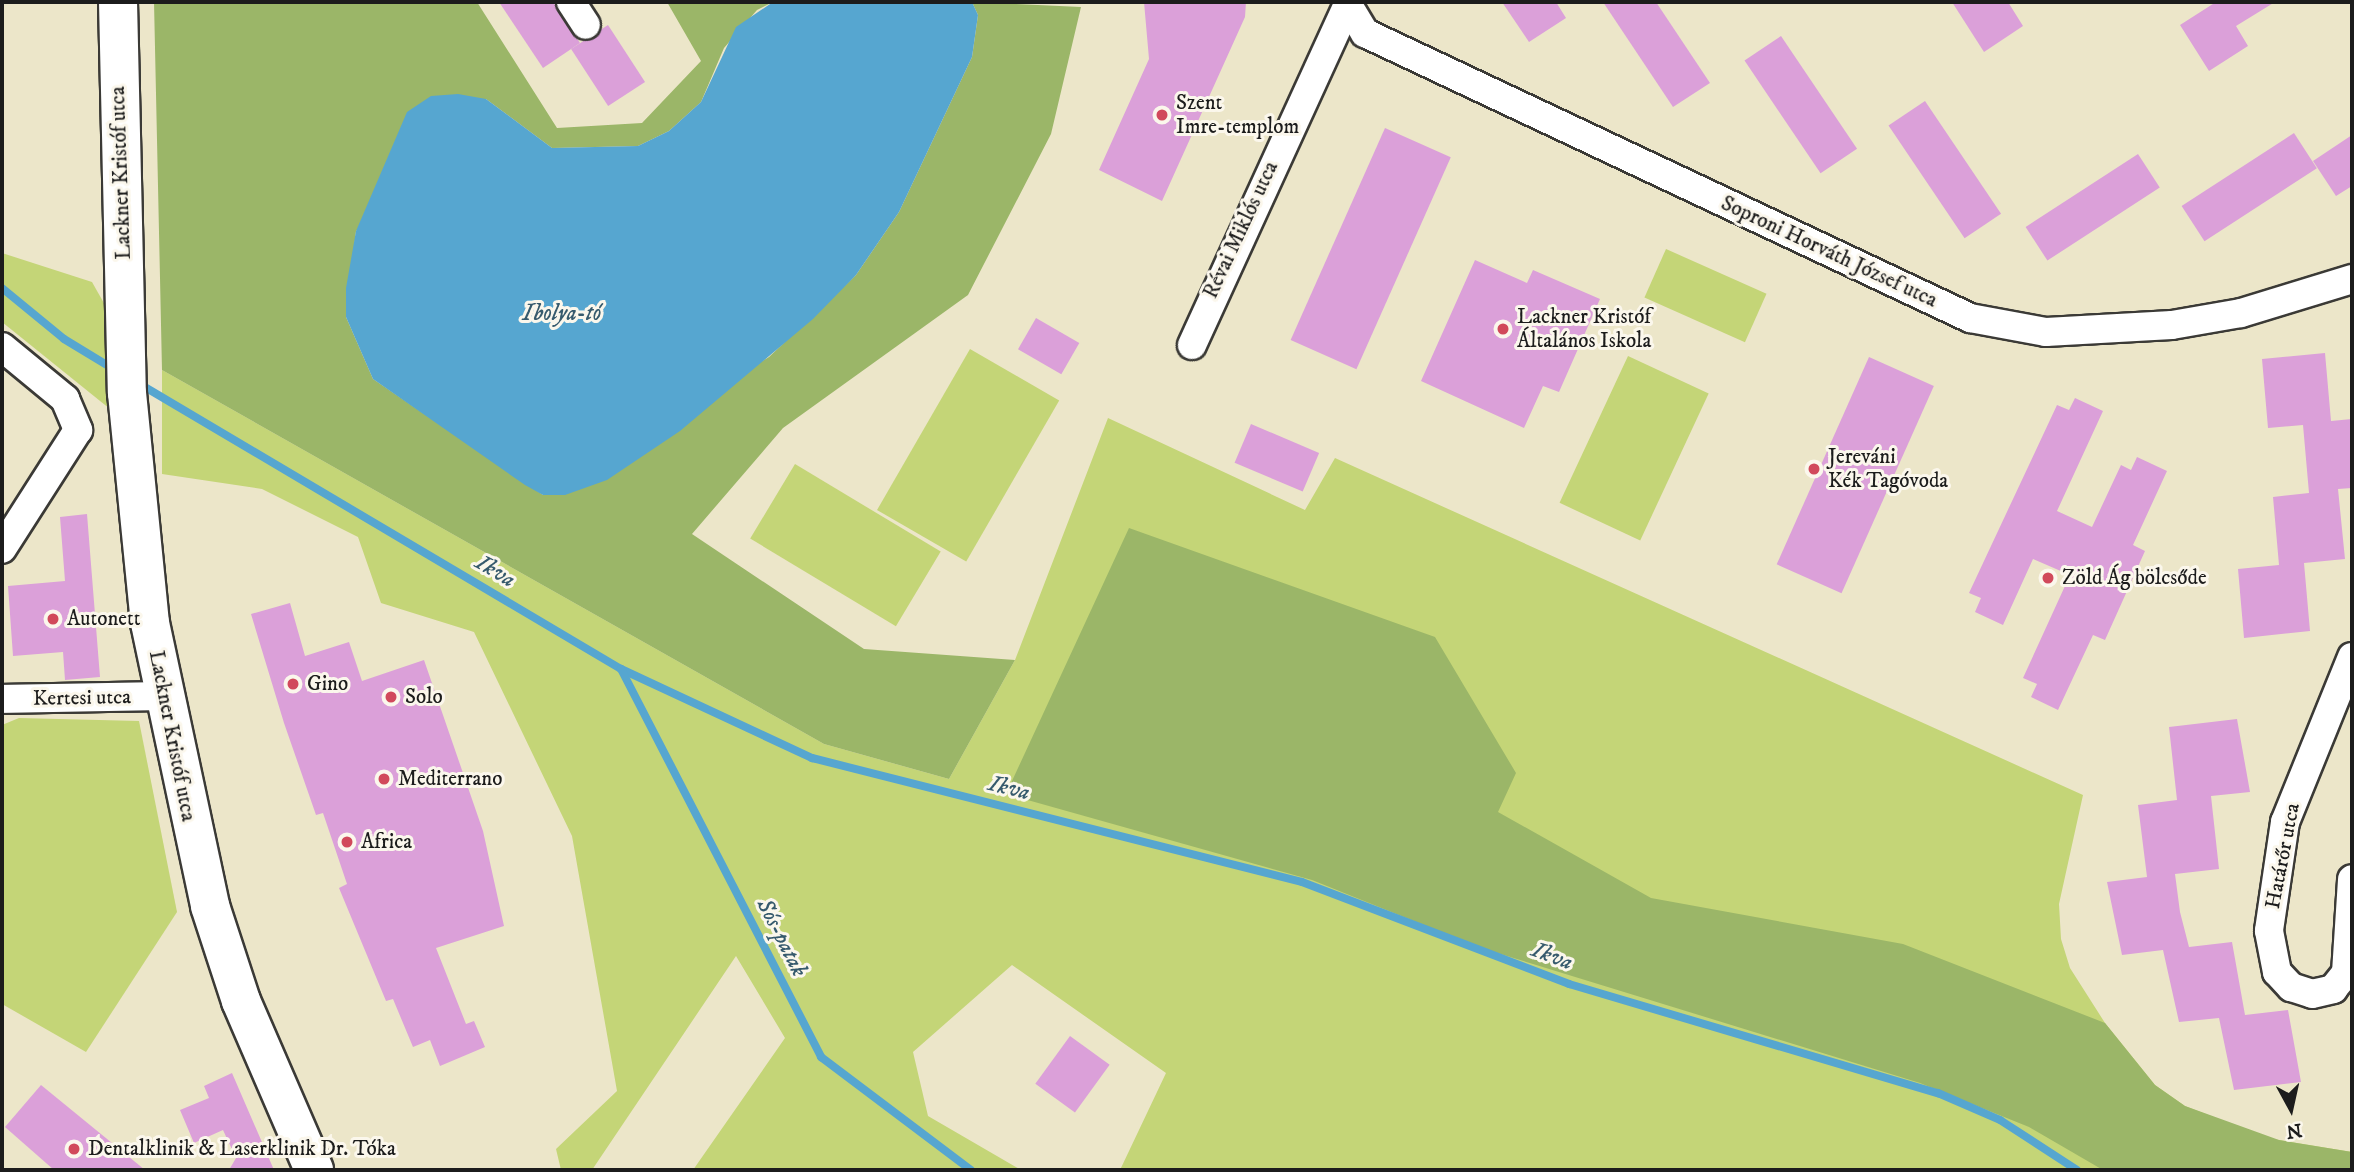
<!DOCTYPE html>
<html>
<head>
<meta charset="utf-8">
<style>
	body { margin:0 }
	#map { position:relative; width:2354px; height:1172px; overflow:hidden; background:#ece6c9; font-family:"IM FELL DW Pica",serif }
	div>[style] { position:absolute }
	.green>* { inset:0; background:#c4d577; transform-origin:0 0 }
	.forest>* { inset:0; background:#9bb668 }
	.water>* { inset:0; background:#56a6d0 }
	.stream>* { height:8px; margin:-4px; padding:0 4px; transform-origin:4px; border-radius:4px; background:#56a6d0 }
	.building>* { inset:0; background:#dba0d9; transform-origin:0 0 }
	.roads { filter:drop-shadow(2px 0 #3b3a36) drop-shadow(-2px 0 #3b3a36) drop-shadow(0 2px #3b3a36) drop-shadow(0 -2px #3b3a36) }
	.street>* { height:28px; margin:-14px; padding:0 14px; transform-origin:14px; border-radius:14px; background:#fff }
	.secondary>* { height:38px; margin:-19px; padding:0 19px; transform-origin:19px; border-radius:19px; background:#fff }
	.dots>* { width:19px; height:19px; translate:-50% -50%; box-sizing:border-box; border:4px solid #fbf7ec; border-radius:50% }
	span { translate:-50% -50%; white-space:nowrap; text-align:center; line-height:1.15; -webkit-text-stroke:6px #fbf7ec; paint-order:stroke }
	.poi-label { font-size:21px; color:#1c1c1c }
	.left { translate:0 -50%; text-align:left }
	.street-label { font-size:21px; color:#1c1c1c }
	.water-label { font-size:23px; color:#365a6d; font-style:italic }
	.frame { position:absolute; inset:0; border:4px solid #1c1c1c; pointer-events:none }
	.north { position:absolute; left:2256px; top:1074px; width:70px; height:70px; -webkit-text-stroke:5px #fbf7ec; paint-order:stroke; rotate:172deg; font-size:19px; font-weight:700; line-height:28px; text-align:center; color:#1c1c1c }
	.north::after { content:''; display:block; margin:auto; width:24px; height:32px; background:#1c1c1c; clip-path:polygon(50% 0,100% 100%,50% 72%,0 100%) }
</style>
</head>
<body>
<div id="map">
	<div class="green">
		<i style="left:1666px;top:249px;width:110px;height:53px;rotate:24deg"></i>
		<i style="clip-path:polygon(2px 253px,92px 282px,105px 305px,110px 409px,2px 322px)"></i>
		<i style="left:970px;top:349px;width:103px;height:186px;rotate:30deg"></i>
		<i style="left:1628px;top:356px;width:89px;height:162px;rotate:25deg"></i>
		<i style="clip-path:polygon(162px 370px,824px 744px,949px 779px,1015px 660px,1108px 418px,1305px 510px,1335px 458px,2083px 795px,2059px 904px,2061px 939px,2070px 968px,2105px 1023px,2155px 1085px,2185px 1106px,2267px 1138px,2352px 1152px,2352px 1170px,1120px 1170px,1166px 1073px,1012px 965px,913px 1052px,928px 1116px,1021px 1170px,693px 1170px,785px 1038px,736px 956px,592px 1170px,561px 1170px,556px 1149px,617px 1091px,572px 836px,474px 632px,381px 603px,358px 537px,262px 489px,162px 474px)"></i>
		<i style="left:795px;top:464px;width:170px;height:87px;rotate:31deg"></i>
		<i style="clip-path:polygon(19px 718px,139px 721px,177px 912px,86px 1052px,2px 1004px,2px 725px)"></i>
	</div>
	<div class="forest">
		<i style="clip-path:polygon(154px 2px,477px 2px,557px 128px,642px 123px,701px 61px,667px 2px,773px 2px,757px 10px,724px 48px,701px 102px,669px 131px,638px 146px,552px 148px,486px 99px,356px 231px,346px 317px,373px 379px,543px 495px,769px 357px,856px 275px,899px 212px,972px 57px,978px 15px,972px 2px,1081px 7px,1051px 134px,968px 295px,783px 428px,692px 534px,864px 649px,1015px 660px,949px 779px,824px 744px,162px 370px)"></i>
		<i style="clip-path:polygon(1129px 528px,1435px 637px,1516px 773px,1498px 812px,1651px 898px,1903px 944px,2105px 1023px,2155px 1085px,2185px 1106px,2279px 1140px,2352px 1152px,2352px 1170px,2103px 1170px,2029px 1127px,1920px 1083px,1481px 948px,1312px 880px,1006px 794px)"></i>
	</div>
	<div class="water">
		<i style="clip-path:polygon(773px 2px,972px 2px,978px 15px,972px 57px,899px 212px,856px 275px,813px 319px,680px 431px,607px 480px,565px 495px,543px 495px,525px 485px,373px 379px,346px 317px,346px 288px,356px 231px,407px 112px,431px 96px,458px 94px,486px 99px,552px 148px,638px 146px,669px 131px,701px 102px,736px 27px)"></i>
	</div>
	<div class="stream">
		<i style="left:2px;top:288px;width:80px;rotate:39.4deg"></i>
		<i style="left:64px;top:339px;width:60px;rotate:31.3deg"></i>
		<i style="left:138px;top:383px;width:561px;rotate:30.63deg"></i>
		<i style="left:621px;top:669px;width:211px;rotate:25deg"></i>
		<i style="left:812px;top:758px;width:505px;rotate:14.2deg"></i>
		<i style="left:1302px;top:882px;width:286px;rotate:20.9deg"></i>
		<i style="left:1569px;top:984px;width:385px;rotate:16.5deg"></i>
		<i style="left:1938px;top:1093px;width:68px;rotate:23.5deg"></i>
		<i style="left:2000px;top:1120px;width:92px;rotate:33deg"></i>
		<i style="left:621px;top:669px;width:437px;rotate:62.7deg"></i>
		<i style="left:821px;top:1057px;width:188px;rotate:37deg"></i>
	</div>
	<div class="building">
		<i style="clip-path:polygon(499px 2px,553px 2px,580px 43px,543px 68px)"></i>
		<i style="clip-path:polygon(1144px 2px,1246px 2px,1245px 17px,1162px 201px,1099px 170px,1149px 59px)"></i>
		<i style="clip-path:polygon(1502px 2px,1556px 2px,1566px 18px,1529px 42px)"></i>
		<i style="clip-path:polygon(1603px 2px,1656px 2px,1710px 83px,1673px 107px)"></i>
		<i style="clip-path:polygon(1952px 2px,2008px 2px,2023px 26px,1984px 52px)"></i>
		<i style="clip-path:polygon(2216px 2px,2275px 2px,2236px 26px,2248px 46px,2209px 71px,2180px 25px)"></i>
		<i style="left:608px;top:25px;width:68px;height:44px;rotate:57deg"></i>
		<i style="left:1781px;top:36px;width:136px;height:44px;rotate:56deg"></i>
		<i style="left:1925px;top:101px;width:136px;height:44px;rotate:56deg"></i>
		<i style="left:1385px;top:128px;width:72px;height:232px;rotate:24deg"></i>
		<i style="left:2294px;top:133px;width:42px;height:134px;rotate:57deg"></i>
		<i style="clip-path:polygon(2352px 135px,2352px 186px,2336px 196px,2313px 161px)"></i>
		<i style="left:2138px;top:154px;width:40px;height:134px;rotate:57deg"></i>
		<i style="clip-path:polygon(1475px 260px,1527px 283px,1533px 270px,1600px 299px,1559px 392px,1543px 386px,1524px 428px,1421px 381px)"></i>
		<i style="left:1036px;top:318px;width:50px;height:36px;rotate:30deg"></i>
		<i style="clip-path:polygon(2325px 353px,2331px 421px,2352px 419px,2352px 488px,2338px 489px,2345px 559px,2304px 563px,2310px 631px,2244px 638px,2238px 569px,2279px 565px,2273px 497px,2309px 493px,2303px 425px,2268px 428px,2262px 359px)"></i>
		<i style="left:1869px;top:357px;width:71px;height:227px;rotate:24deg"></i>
		<i style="clip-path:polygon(2075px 398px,2103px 411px,2057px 511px,2092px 527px,2121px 465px,2131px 470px,2137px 457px,2167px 471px,2133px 545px,2145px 551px,2123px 600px,2105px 640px,2093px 635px,2058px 710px,2031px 697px,2037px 684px,2023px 678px,2070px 575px,2033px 559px,2003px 625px,1975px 612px,1981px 598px,1969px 593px,2057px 405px,2069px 410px)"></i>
		<i style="left:1251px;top:424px;width:74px;height:42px;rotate:23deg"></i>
		<i style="clip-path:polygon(87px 514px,100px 677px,65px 680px,63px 652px,13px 656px,8px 586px,65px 581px,60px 517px)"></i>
		<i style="clip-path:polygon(290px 603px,305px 656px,349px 642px,362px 681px,424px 660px,483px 831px,504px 926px,436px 948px,466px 1024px,474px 1021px,485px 1047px,440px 1066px,430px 1040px,413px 1047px,393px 999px,386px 1001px,339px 888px,347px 884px,323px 813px,316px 815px,284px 723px,251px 614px)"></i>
		<i style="clip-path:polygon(2237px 719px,2250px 792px,2211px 796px,2219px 869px,2175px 874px,2180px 912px,2189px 947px,2232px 942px,2245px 1015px,2288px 1010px,2301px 1082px,2234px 1090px,2219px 1018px,2179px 1022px,2163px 950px,2122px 955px,2107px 882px,2147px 877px,2138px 805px,2177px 800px,2169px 727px)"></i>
		<i style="left:1070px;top:1036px;width:49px;height:59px;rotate:36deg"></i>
		<i style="clip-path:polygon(232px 1073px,274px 1170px,229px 1170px,236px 1158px,223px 1130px,194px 1143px,180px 1110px,209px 1098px,204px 1086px)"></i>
		<i style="clip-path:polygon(41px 1085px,145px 1170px,54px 1170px,5px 1127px)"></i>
	</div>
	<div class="roads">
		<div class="street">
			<i style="left:571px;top:2px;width:27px;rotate:57deg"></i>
			<i style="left:1348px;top:5px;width:33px;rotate:59deg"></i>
			<i style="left:1365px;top:33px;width:669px;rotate:25.22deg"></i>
			<i style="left:1970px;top:318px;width:77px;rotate:10.4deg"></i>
			<i style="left:2046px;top:332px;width:126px;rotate:-3.2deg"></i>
			<i style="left:2172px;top:325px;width:70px;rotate:-9.9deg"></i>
			<i style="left:2241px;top:313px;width:116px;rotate:-17deg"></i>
			<i style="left:1192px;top:345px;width:377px;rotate:-65.4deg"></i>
			<i style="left:2px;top:347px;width:82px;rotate:39.5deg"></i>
			<i style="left:65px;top:399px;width:34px;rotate:67deg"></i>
			<i style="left:78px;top:430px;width:141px;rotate:122.6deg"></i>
			<i style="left:2352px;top:657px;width:178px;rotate:112.1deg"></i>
			<i style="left:2285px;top:822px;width:110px;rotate:98.4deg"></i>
			<i style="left:2269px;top:931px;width:42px;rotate:79deg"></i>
			<i style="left:2277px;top:972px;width:21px;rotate:47deg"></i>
			<i style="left:2291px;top:987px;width:22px;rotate:18deg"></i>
			<i style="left:2312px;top:994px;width:22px;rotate:-13deg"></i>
			<i style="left:2333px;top:989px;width:21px;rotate:-51deg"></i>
			<i style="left:2346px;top:973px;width:94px;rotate:-86.3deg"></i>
			<i style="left:2px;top:699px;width:161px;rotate:-1.1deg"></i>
		</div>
		<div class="secondary">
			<i style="left:118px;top:2px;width:391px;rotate:88.7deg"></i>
			<i style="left:127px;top:393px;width:231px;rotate:84.3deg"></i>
			<i style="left:150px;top:623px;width:289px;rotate:78deg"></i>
			<i style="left:210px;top:906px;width:100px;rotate:71.9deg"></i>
			<i style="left:241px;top:1001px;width:184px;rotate:66.6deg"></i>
		</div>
	</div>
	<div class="dots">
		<i style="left:1162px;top:115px;background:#d1495b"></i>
		<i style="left:1503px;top:329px;background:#d1495b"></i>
		<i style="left:1814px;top:469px;background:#d1495b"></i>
		<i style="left:2048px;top:578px;background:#d1495b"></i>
		<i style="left:53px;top:619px;background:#d1495b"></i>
		<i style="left:293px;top:684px;background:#d1495b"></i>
		<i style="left:391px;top:697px;background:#d1495b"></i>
		<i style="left:384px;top:779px;background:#d1495b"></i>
		<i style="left:347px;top:842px;background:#d1495b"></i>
		<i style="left:74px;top:1149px;background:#d1495b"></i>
	</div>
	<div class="poi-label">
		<span class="left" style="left:1176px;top:115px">Szent<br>Imre-templom</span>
		<span class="left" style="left:1517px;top:329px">Lackner Kristóf<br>Általános Iskola</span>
		<span class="left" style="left:1828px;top:469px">Jereváni<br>Kék Tagóvoda</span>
		<span class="left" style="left:2062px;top:578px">Zöld Ág bölcsőde</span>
		<span class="left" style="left:67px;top:619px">Autonett</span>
		<span class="left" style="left:307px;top:684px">Gino</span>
		<span class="left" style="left:405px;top:697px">Solo</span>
		<span class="left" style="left:398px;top:779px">Mediterrano</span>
		<span class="left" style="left:361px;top:842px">Africa</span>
		<span class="left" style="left:88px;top:1149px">Dentalklinik &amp; Laserklinik Dr. Tóka</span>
	</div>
	<div class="street-label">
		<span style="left:121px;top:173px;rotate:-92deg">Lackner Kristóf utca</span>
		<span style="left:1241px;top:230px;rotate:-65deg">Révai Miklós utca</span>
		<span style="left:1829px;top:252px;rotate:25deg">Soproni Horváth József utca</span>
		<span style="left:82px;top:698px;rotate:-1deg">Kertesi utca</span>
		<span style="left:172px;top:736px;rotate:79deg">Lackner Kristóf utca</span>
		<span style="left:2283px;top:856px;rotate:-79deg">Határőr utca</span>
	</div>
	<div class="water-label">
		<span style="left:562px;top:314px">Ibolya-tó</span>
		<span style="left:495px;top:572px;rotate:31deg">Ikva</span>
		<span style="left:1009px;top:789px;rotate:14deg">Ikva</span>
		<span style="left:781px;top:938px;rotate:63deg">Sós-patak</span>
		<span style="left:1552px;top:957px;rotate:21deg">Ikva</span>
	</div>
	<div class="frame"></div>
	<div class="north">N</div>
</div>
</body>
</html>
